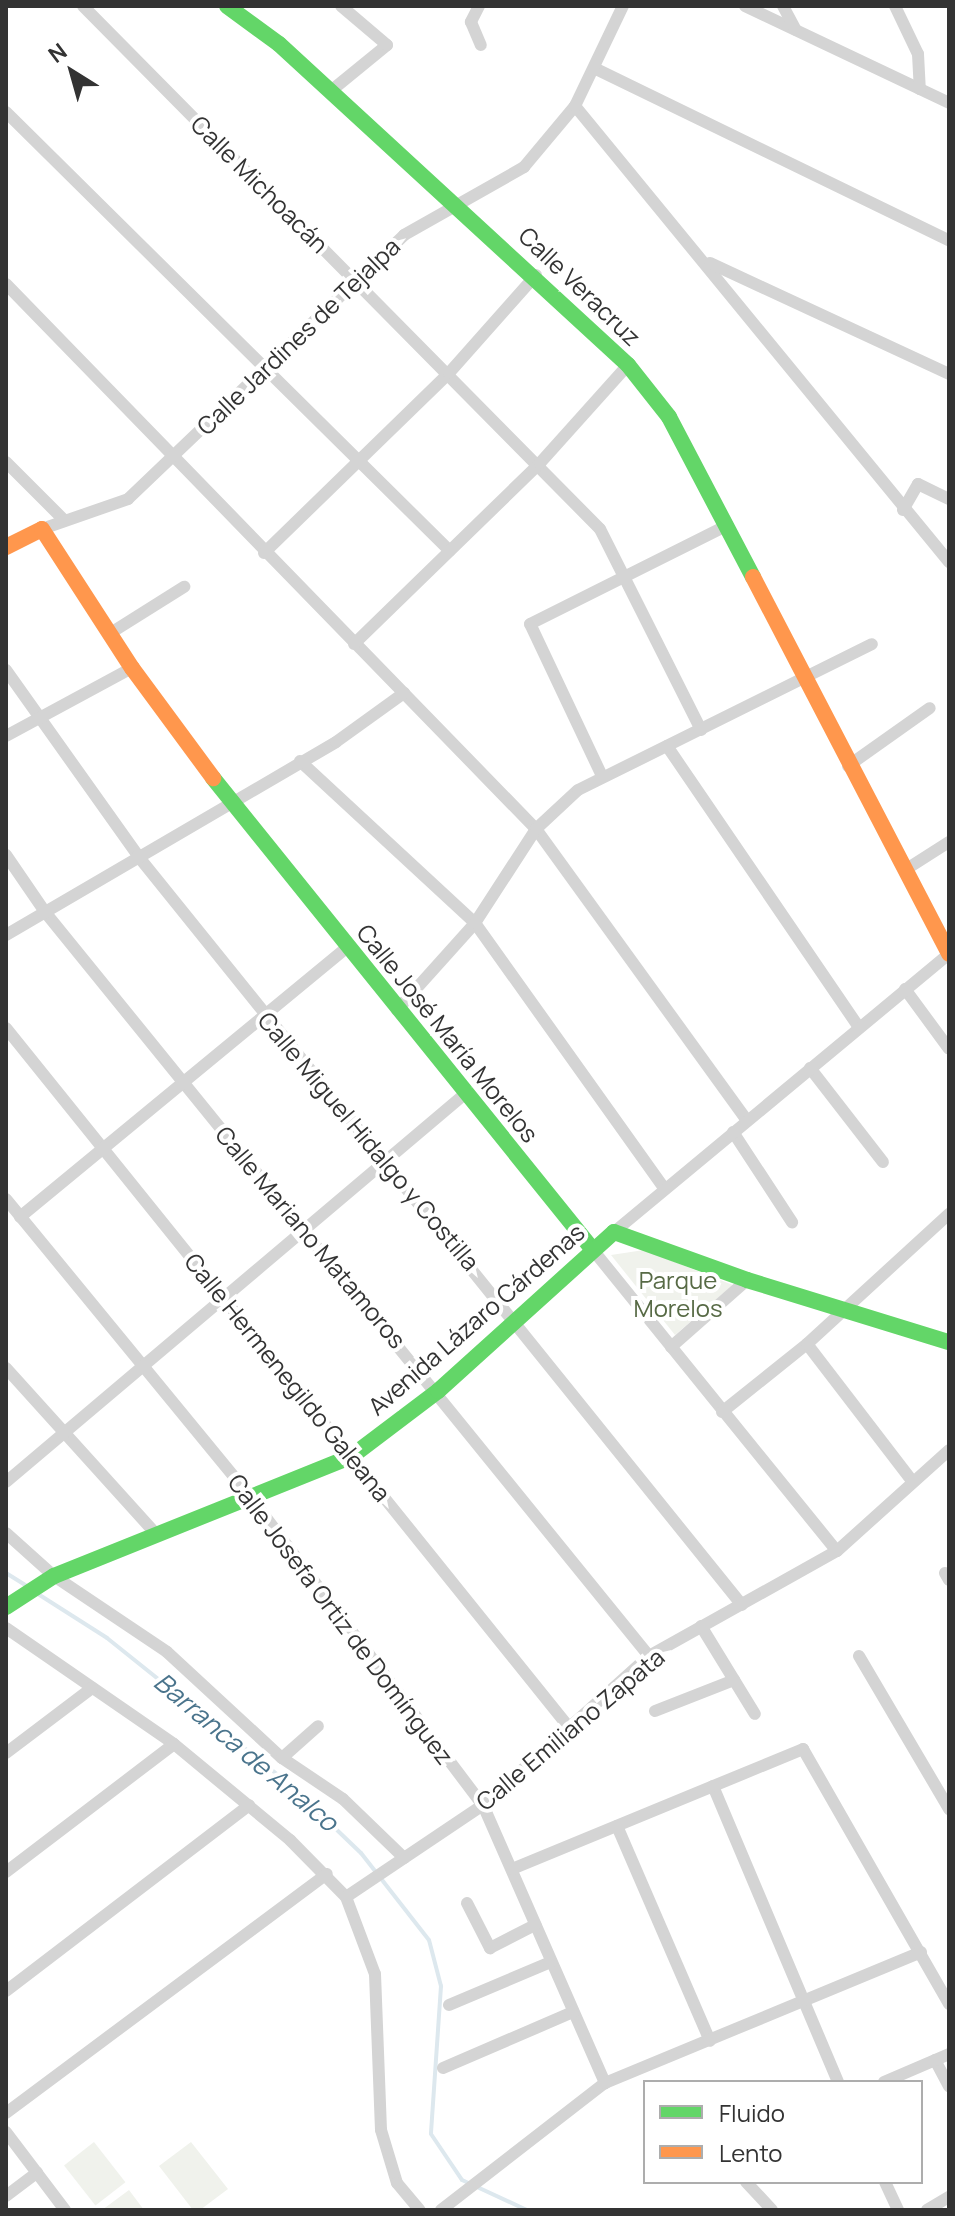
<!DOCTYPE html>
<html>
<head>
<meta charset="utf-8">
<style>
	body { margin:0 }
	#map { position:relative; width:955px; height:2216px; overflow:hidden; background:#fff; font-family:Manrope,sans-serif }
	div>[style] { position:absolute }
	.green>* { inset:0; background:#f0f2ec; transform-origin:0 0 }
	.stream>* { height:4px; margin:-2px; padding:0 2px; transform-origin:2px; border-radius:2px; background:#dde8ee }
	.street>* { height:12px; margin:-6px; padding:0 6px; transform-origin:6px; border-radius:6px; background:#d4d4d4 }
	.fast>* { height:16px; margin:-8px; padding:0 8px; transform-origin:8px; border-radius:8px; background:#63d668 }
	.slow>* { height:16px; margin:-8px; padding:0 8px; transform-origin:8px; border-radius:8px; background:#ff974d }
	span { translate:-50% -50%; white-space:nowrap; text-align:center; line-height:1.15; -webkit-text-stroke:8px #fff; paint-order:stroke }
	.street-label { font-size:24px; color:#333 }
	.park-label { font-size:24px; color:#576a45 }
	.water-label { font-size:26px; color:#4a748c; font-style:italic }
	.frame { position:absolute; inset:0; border:8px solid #333; pointer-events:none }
	.legend { position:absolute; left:643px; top:2080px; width:280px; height:104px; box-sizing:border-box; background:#fff; border:2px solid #adadad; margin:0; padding:10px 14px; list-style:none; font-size:24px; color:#333 }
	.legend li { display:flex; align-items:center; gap:16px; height:40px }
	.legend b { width:40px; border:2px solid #adadad }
	.north { position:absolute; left:32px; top:32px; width:80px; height:80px; -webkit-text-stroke:6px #fff; paint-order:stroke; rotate:323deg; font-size:22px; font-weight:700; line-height:32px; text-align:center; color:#333 }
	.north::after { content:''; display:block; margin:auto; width:28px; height:36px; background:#333; clip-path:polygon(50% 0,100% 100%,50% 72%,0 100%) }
</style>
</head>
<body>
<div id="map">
	<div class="green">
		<i style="clip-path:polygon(644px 1250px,733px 1285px,675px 1335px,611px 1255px)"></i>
		<i style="left:94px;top:2142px;width:51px;height:38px;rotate:52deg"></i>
		<i style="clip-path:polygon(191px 2142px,228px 2189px,200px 2210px,193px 2210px,159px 2166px)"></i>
		<i style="clip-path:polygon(129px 2190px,144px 2210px,102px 2210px)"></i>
	</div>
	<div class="stream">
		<i style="left:6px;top:1573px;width:26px;rotate:32deg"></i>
		<i style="left:38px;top:1594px;width:82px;rotate:32.5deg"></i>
		<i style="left:107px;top:1638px;width:233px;rotate:38.7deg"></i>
		<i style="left:289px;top:1784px;width:100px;rotate:43.8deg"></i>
		<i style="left:361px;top:1853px;width:110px;rotate:52deg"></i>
		<i style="left:429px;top:1940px;width:48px;rotate:75.4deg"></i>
		<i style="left:441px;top:1986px;width:148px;rotate:93.9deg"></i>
		<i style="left:431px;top:2134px;width:55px;rotate:56deg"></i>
		<i style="left:462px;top:2180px;width:72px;rotate:24.8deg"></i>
	</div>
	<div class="street">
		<i style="left:83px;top:6px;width:735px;rotate:45.33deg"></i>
		<i style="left:600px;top:529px;width:225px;rotate:63.3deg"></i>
		<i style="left:479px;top:6px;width:18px;rotate:117deg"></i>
		<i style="left:471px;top:22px;width:25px;rotate:67deg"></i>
		<i style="left:745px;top:6px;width:226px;rotate:25.4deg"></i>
		<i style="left:783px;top:6px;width:27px;rotate:62deg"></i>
		<i style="left:895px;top:6px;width:53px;rotate:64.4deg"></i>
		<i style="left:918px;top:54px;width:35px;rotate:87deg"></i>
		<i style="left:594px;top:68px;width:394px;rotate:25.9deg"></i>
		<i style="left:332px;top:90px;width:71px;rotate:-39.3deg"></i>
		<i style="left:387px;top:45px;width:60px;rotate:-139.7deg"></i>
		<i style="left:575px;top:106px;width:590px;rotate:50.64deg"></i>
		<i style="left:6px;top:112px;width:624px;rotate:44.68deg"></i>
		<i style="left:710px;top:263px;width:264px;rotate:24.9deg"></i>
		<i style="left:6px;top:284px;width:760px;rotate:45.8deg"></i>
		<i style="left:536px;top:829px;width:360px;rotate:54.1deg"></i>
		<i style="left:6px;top:462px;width:83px;rotate:45deg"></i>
		<i style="left:903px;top:510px;width:30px;rotate:-60deg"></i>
		<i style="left:918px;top:484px;width:34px;rotate:26deg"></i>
		<i style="left:42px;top:529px;width:91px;rotate:-19.2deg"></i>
		<i style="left:128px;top:499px;width:382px;rotate:-43.7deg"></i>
		<i style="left:404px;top:235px;width:138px;rotate:-29.5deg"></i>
		<i style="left:524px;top:167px;width:80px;rotate:-50.1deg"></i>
		<i style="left:575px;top:106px;width:111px;rotate:-64.4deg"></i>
		<i style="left:264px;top:553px;width:258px;rotate:-44.2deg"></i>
		<i style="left:449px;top:373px;width:131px;rotate:-48.4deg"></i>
		<i style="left:109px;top:634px;width:89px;rotate:-32.1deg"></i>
		<i style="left:354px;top:644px;width:260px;rotate:-44.2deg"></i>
		<i style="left:540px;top:463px;width:132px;rotate:-48.1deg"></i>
		<i style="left:6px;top:670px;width:228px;rotate:54.6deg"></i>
		<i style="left:138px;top:856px;width:962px;rotate:51.12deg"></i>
		<i style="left:6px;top:736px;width:143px;rotate:-28.4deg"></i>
		<i style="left:667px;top:746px;width:340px;rotate:55.7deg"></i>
		<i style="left:300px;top:761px;width:238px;rotate:42.8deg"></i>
		<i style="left:475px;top:923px;width:327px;rotate:54.5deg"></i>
		<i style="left:848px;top:766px;width:100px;rotate:-35.3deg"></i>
		<i style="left:602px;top:776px;width:168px;rotate:-115.3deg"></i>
		<i style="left:530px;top:624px;width:221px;rotate:-26.6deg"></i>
		<i style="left:6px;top:855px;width:69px;rotate:55.6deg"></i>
		<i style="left:45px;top:912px;width:958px;rotate:50.93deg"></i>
		<i style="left:905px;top:870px;width:52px;rotate:-32.5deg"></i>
		<i style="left:6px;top:935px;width:382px;rotate:-30.3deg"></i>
		<i style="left:336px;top:742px;width:84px;rotate:-35.8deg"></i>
		<i style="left:905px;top:989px;width:74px;rotate:53.7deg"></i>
		<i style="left:397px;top:1010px;width:117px;rotate:-48.1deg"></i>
		<i style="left:475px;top:923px;width:112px;rotate:-57deg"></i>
		<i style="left:536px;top:829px;width:57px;rotate:-42.9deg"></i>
		<i style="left:578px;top:790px;width:328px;rotate:-26.4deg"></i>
		<i style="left:6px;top:1028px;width:896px;rotate:51.16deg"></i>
		<i style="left:810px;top:1068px;width:119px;rotate:52.2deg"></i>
		<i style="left:733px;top:1132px;width:108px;rotate:56.8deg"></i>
		<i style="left:6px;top:1199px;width:388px;rotate:50.6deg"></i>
		<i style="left:252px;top:1499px;width:383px;rotate:53deg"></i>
		<i style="left:483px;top:1805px;width:304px;rotate:66.3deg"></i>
		<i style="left:20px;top:1217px;width:425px;rotate:-39.5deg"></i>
		<i style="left:614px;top:1232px;width:435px;rotate:-39.7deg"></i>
		<i style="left:593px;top:1250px;width:387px;rotate:51deg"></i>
		<i style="left:807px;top:1344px;width:173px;rotate:52.5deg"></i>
		<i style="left:671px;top:1347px;width:101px;rotate:-41.4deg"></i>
		<i style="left:6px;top:1368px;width:225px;rotate:47.9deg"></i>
		<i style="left:722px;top:1412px;width:109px;rotate:-38.7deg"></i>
		<i style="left:807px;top:1344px;width:193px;rotate:-42.5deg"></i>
		<i style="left:6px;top:1482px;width:602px;rotate:-40.22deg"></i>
		<i style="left:6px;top:1533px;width:64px;rotate:41.9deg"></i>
		<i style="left:54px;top:1576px;width:136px;rotate:33.9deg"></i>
		<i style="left:167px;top:1652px;width:156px;rotate:42.7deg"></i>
		<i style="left:282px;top:1758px;width:73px;rotate:33.9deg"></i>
		<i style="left:343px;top:1799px;width:85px;rotate:44deg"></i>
		<i style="left:945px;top:1573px;width:8px;rotate:60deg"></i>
		<i style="left:701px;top:1626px;width:103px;rotate:58.5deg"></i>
		<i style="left:6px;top:1628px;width:204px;rotate:34.6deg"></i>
		<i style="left:174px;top:1744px;width:151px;rotate:39.6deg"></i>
		<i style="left:290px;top:1840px;width:80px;rotate:45.5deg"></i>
		<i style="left:346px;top:1897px;width:82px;rotate:69.4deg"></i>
		<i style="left:375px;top:1974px;width:156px;rotate:87.8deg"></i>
		<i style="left:381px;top:2130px;width:55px;rotate:73.2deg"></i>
		<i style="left:397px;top:2183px;width:35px;rotate:50deg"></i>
		<i style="left:859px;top:1656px;width:178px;rotate:59.5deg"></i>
		<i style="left:655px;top:1711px;width:85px;rotate:-21.4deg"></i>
		<i style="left:6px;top:1753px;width:108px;rotate:-37.1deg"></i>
		<i style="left:282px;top:1758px;width:48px;rotate:-41.6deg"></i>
		<i style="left:713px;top:1786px;width:321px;rotate:67.1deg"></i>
		<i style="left:617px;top:1826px;width:234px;rotate:66.6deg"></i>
		<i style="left:512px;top:1869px;width:315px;rotate:-22.4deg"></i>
		<i style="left:803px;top:1749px;width:294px;rotate:60.2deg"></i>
		<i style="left:6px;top:1872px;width:211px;rotate:-37.3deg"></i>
		<i style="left:346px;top:1897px;width:165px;rotate:-33.9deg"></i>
		<i style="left:483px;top:1805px;width:223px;rotate:-41.9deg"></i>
		<i style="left:649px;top:1656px;width:215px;rotate:-29.2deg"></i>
		<i style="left:837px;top:1551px;width:151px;rotate:-42deg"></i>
		<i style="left:467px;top:1903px;width:51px;rotate:62.9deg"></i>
		<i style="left:490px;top:1948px;width:51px;rotate:-27.1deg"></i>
		<i style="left:6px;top:1991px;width:306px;rotate:-37.4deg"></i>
		<i style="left:449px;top:2005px;width:111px;rotate:-22.9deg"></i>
		<i style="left:935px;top:2060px;width:30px;rotate:62deg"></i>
		<i style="left:443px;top:2068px;width:142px;rotate:-23.3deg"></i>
		<i style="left:884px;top:2082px;width:71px;rotate:-23.3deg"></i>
		<i style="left:6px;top:2113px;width:400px;rotate:-36.7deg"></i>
		<i style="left:6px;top:2132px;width:98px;rotate:52.9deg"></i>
		<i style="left:746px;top:2182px;width:38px;rotate:47deg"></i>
		<i style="left:885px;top:2182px;width:31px;rotate:65deg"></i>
		<i style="left:6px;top:2196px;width:39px;rotate:-37deg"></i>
		<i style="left:441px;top:2210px;width:207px;rotate:-37.8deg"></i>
		<i style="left:605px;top:2083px;width:342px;rotate:-22.5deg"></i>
		<i style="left:927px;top:2210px;width:26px;rotate:-31deg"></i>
	</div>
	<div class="fast">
		<i style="left:227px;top:6px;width:64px;rotate:36.2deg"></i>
		<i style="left:279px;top:44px;width:474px;rotate:42.6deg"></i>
		<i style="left:628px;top:365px;width:66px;rotate:51.7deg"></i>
		<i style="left:669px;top:417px;width:181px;rotate:62.3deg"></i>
		<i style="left:213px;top:778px;width:606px;rotate:51.16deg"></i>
		<i style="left:6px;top:1607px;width:57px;rotate:-32.9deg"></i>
		<i style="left:54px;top:1576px;width:321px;rotate:-21.9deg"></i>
		<i style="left:352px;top:1456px;width:108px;rotate:-37.1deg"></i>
		<i style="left:438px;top:1391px;width:237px;rotate:-42.1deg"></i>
		<i style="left:614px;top:1232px;width:141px;rotate:19.8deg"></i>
		<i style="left:747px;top:1280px;width:211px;rotate:17.1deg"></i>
	</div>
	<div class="slow">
		<i style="left:6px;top:547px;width:40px;rotate:-26.6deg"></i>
		<i style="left:42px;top:529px;width:166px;rotate:57.1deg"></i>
		<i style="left:132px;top:668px;width:137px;rotate:53.6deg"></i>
		<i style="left:753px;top:577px;width:425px;rotate:62.5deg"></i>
	</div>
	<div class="street-label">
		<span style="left:260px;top:184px;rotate:45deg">Calle Michoacán</span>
		<span style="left:580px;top:286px;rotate:44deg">Calle Veracruz</span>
		<span style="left:298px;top:336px;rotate:-44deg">Calle Jardines de Tejalpa</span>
		<span style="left:448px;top:1033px;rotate:51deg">Calle José María Morelos</span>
		<span style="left:369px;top:1141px;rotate:50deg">Calle Miguel Hidalgo y Costilla</span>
		<span style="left:311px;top:1237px;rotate:50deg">Calle Mariano Matamoros</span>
		<span style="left:476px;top:1319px;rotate:-41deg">Avenida Lázaro Cárdenas</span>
		<span style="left:288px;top:1377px;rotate:51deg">Calle Hermenegildo Galeana</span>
		<span style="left:341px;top:1619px;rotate:53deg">Calle Josefa Ortiz de Domínguez</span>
		<span style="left:570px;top:1729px;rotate:-40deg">Calle Emiliano Zapata</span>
	</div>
	<div class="park-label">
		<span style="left:678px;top:1294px">Parque<br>Morelos</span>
	</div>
	<div class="water-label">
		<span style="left:246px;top:1752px;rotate:40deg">Barranca de Analco</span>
	</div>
	<div class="frame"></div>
	<ul class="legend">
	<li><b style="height:10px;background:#63d668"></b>Fluido</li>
	<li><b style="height:10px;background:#ff974d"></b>Lento</li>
	</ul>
	<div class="north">N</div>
</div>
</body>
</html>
